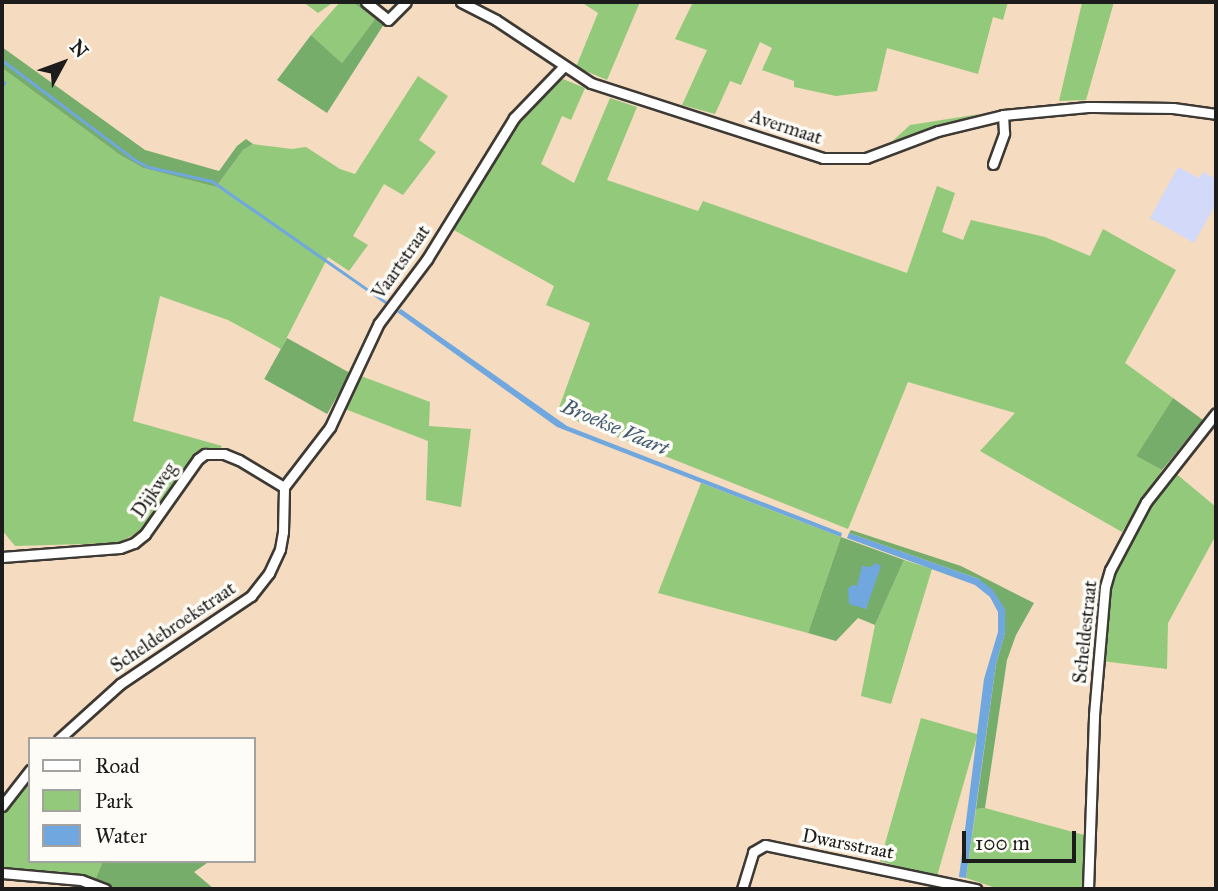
<!DOCTYPE html>
<html>
<head>
<meta charset="utf-8">
<style>
	body { margin:0 }
	#map { position:relative; width:1218px; height:891px; overflow:hidden; background:#f5dbbf; font-family:"IM FELL Great Primer",serif }
	div>[style] { position:absolute }
	.built>* { inset:0; background:#d2d9f9 }
	.green>* { inset:0; background:#93c97b; transform-origin:0 0 }
	.forest>* { inset:0; background:#76ad6b; transform-origin:0 0 }
	.water>* { inset:0; background:#70a7de }
	.stream>* { height:2.5px; margin:-1.25px; padding:0 1.25px; transform-origin:1.25px; border-radius:1.25px; background:#70a7de }
	.roads { filter:drop-shadow(2px 0 #3d3934) drop-shadow(-2px 0 #3d3934) drop-shadow(0 2px #3d3934) drop-shadow(0 -2px #3d3934) }
	.minor>* { height:9px; margin:-4.5px; padding:0 4.5px; transform-origin:4.5px; border-radius:4.5px; background:#fff }
	span { translate:-50% -50%; white-space:nowrap; text-align:center; line-height:1.15; -webkit-text-stroke:7px #fdfcf7; paint-order:stroke }
	.street-label { font-size:19px; color:#1c1c1c }
	.water-label { font-size:21px; color:#425b73; font-style:italic }
	.frame { position:absolute; inset:0; border:4px solid #1c1c1c; pointer-events:none }
	.legend { position:absolute; left:28px; top:737px; width:228px; height:126px; box-sizing:border-box; background:#fdfcf7; border:2px solid #a3a29f; margin:0; padding:9px 12px; list-style:none; font-size:21px; color:#1c1c1c }
	.legend li { display:flex; align-items:center; gap:14px; height:35px }
	.legend b { width:35px; border:2px solid #a3a29f }
	.north { position:absolute; left:28px; top:28px; width:70px; height:70px; -webkit-text-stroke:5px #fdfcf7; paint-order:stroke; rotate:49deg; font-size:19px; font-weight:700; line-height:28px; text-align:center; color:#1c1c1c }
	.north::after { content:''; display:block; margin:auto; width:24px; height:32px; background:#1c1c1c; clip-path:polygon(50% 0,100% 100%,50% 72%,0 100%) }
	.scale { position:absolute; left:962px; top:831px; width:114px; height:32px; box-sizing:border-box; border:4px solid #1c1c1c; border-top:0; padding-left:9px; font-size:21px; line-height:24px; white-space:nowrap; color:#1c1c1c; -webkit-text-stroke:5px #fdfcf7; paint-order:stroke }
</style>
</head>
<body>
<div id="map">
	<div class="built">
		<div style="clip-path:polygon(1178px 167px,1199px 178px,1203px 172px,1216px 179px,1216px 204px,1194px 243px,1150px 218px)"></div>
	</div>
	<div class="green">
		<div style="clip-path:polygon(303px 2px,334px 2px,318px 13px)"></div>
		<div style="clip-path:polygon(340px 2px,352px 2px,375px 19px,342px 63px,311px 35px)"></div>
		<div style="clip-path:polygon(581px 2px,640px 2px,607px 80px,576px 67px,598px 13px)"></div>
		<div style="clip-path:polygon(693px 2px,1008px 2px,1003px 20px,993px 17px,978px 74px,887px 48px,877px 91px,836px 96px,794px 87px,794px 81px,762px 70px,772px 48px,760px 42px,741px 85px,730px 81px,715px 114px,682px 105px,707px 50px,675px 39px)"></div>
		<div style="clip-path:polygon(1080px 2px,1114px 2px,1086px 100px,1059px 101px,1082px 3px)"></div>
		<div style="clip-path:polygon(2px 68px,120px 155px,143px 168px,216px 187px,243px 150px,253px 144px,292px 149px,306px 147px,340px 169px,355px 174px,418px 76px,448px 96px,419px 140px,436px 152px,403px 195px,384px 184px,353px 236px,368px 245px,349px 271px,328px 257px,281px 349px,228px 320px,160px 296px,133px 421px,222px 446px,220px 449px,198px 453px,140px 531px,119px 543px,15px 546px,2px 530px)"></div>
		<div style="clip-path:polygon(563px 79px,585px 88px,571px 120px,562px 116px,541px 164px,574px 183px,610px 98px,637px 107px,607px 180px,698px 211px,703px 201px,907px 273px,937px 186px,955px 193px,942px 232px,963px 240px,971px 220px,1045px 237px,1090px 256px,1103px 229px,1176px 270px,1125px 363px,1173px 398px,1136px 456px,1162px 470px,1122px 532px,980px 451px,1015px 413px,908px 382px,848px 529px,557px 413px,590px 323px,546px 305px,554px 286px,452px 229px,533px 103px)"></div>
		<div style="clip-path:polygon(980px 114px,940px 125px,886px 147px,910px 125px)"></div>
		<div style="clip-path:polygon(361px 376px,430px 402px,429px 426px,471px 429px,461px 507px,426px 500px,428px 441px,345px 409px)"></div>
		<div style="clip-path:polygon(1173px 471px,1216px 507px,1216px 535px,1168px 623px,1167px 669px,1101px 661px,1107px 601px,1117px 564px,1138px 521px)"></div>
		<div style="clip-path:polygon(701px 483px,841px 537px,808px 633px,658px 593px)"></div>
		<div style="clip-path:polygon(904px 560px,932px 569px,891px 704px,861px 696px,875px 625px)"></div>
		<div style="left:921px;top:718px;width:59px;height:149px;rotate:16deg"></div>
		<div style="clip-path:polygon(30px 773px,30px 861px,103px 861px,95px 880px,65px 872px,2px 868px,2px 811px)"></div>
		<div style="clip-path:polygon(985px 808px,1084px 835px,1083px 889px,999px 889px,966px 878px,976px 809px)"></div>
	</div>
	<div class="forest">
		<div style="clip-path:polygon(352px 2px,367px 2px,388px 18px,327px 113px,277px 80px,311px 35px,342px 63px,375px 19px)"></div>
		<div style="clip-path:polygon(2px 47px,145px 150px,219px 171px,237px 146px,246px 139px,253px 144px,243px 150px,216px 187px,143px 168px,120px 155px,2px 68px)"></div>
		<div style="left:287px;top:338px;width:72px;height:47px;rotate:29deg"></div>
		<div style="clip-path:polygon(1173px 398px,1203px 420px,1162px 470px,1136px 456px)"></div>
		<div style="clip-path:polygon(851px 530px,961px 566px,1034px 603px,1016px 635px,1007px 660px,985px 808px,976px 809px,996px 664px,1005px 633px,1005px 609px,979px 579px,849px 533px)"></div>
		<div style="clip-path:polygon(evenodd,841px 537px,904px 560px,875px 625px,858px 618px,836px 641px,808px 633px,841px 537px,876px 574px,866px 609px,857px 586px,876px 574px)"></div>
		<div style="clip-path:polygon(103px 861px,210px 861px,194px 872px,214px 889px,177px 887px,173px 889px,113px 889px,95px 880px)"></div>
	</div>
	<div class="water">
		<div style="clip-path:polygon(401px 309px,567px 426px,842px 533px,841px 537px,557px 427px,397px 312px)"></div>
		<div style="clip-path:polygon(849px 533px,979px 579px,993px 590px,1005px 609px,1005px 633px,996px 664px,966px 878px,959px 877px,984px 679px,998px 632px,998px 612px,990px 597px,975px 585px,847px 538px)"></div>
		<div style="clip-path:polygon(875px 563px,881px 566px,866px 609px,849px 604px,848px 589px,852px 585px,857px 586px,862px 566px,871px 567px)"></div>
	</div>
	<div class="stream">
		<div style="left:2px;top:60px;width:166px;rotate:36.9deg"></div>
		<div style="left:135px;top:160px;width:16px;rotate:27deg"></div>
		<div style="left:149px;top:167px;width:65px;rotate:12.5deg"></div>
		<div style="left:212px;top:181px;width:213px;rotate:34.9deg"></div>
		<div style="left:2px;top:86px;width:4px;rotate:-56deg"></div>
	</div>
	<div class="roads">
		<div class="minor">
			<div style="left:366px;top:2px;width:28px;rotate:39deg"></div>
			<div style="left:388px;top:20px;width:25px;rotate:-45deg"></div>
			<div style="left:461px;top:2px;width:39px;rotate:27deg"></div>
			<div style="left:496px;top:20px;width:114px;rotate:33.6deg"></div>
			<div style="left:591px;top:83px;width:244px;rotate:17.9deg"></div>
			<div style="left:823px;top:158px;width:43px"></div>
			<div style="left:866px;top:158px;width:77px;rotate:-20.6deg"></div>
			<div style="left:938px;top:131px;width:67px;rotate:-13.8deg"></div>
			<div style="left:1003px;top:115px;width:85px;rotate:-5.4deg"></div>
			<div style="left:1088px;top:107px;width:85px;rotate:0.7deg"></div>
			<div style="left:1173px;top:108px;width:43px;rotate:7.9deg"></div>
			<div style="left:993px;top:164px;width:33px;rotate:-70deg"></div>
			<div style="left:1004px;top:133px;width:18px;rotate:-93deg"></div>
			<div style="left:284px;top:487px;width:76px;rotate:-52.5deg"></div>
			<div style="left:330px;top:427px;width:115px;rotate:-64.8deg"></div>
			<div style="left:379px;top:323px;width:80px;rotate:-53.1deg"></div>
			<div style="left:427px;top:259px;width:166px;rotate:-58.3deg"></div>
			<div style="left:514px;top:118px;width:71px;rotate:-46.1deg"></div>
			<div style="left:2px;top:557px;width:118px;rotate:-4.4deg"></div>
			<div style="left:120px;top:548px;width:15px;rotate:-20deg"></div>
			<div style="left:134px;top:543px;width:14px;rotate:-39deg"></div>
			<div style="left:145px;top:534px;width:92px;rotate:-54.8deg"></div>
			<div style="left:198px;top:459px;width:9px;rotate:-36deg"></div>
			<div style="left:205px;top:454px;width:19px"></div>
			<div style="left:224px;top:454px;width:16px;rotate:22deg"></div>
			<div style="left:239px;top:460px;width:52px;rotate:31deg"></div>
			<div style="left:59px;top:739px;width:82px;rotate:-42deg"></div>
			<div style="left:120px;top:684px;width:158px;rotate:-33.9deg"></div>
			<div style="left:251px;top:596px;width:29px;rotate:-52deg"></div>
			<div style="left:269px;top:573px;width:26px;rotate:-65deg"></div>
			<div style="left:280px;top:549px;width:17px;rotate:-80deg"></div>
			<div style="left:283px;top:532px;width:45px;rotate:-88.7deg"></div>
			<div style="left:2px;top:806px;width:46px;rotate:-52.1deg"></div>
			<div style="left:2px;top:873px;width:79px;rotate:5.1deg"></div>
			<div style="left:81px;top:880px;width:26px;rotate:21deg"></div>
			<div style="left:742px;top:889px;width:39px;rotate:-73deg"></div>
			<div style="left:753px;top:852px;width:14px;rotate:-30deg"></div>
			<div style="left:765px;top:845px;width:216px;rotate:11.8deg"></div>
			<div style="left:1088px;top:889px;width:174px;rotate:-88deg"></div>
			<div style="left:1094px;top:715px;width:128px;rotate:-85.1deg"></div>
			<div style="left:1105px;top:587px;width:18px;rotate:-74deg"></div>
			<div style="left:1110px;top:570px;width:77px;rotate:-62.1deg"></div>
			<div style="left:1146px;top:502px;width:113px;rotate:-51.8deg"></div>
		</div>
	</div>
	<div class="street-label">
		<span style="left:786px;top:127px;rotate:18deg">Avermaat</span>
		<span style="left:401px;top:262px;rotate:-55deg">Vaartstraat</span>
		<span style="left:154px;top:490px;rotate:-55deg">Dijkweg</span>
		<span style="left:173px;top:627px;rotate:-34deg">Scheldebroekstraat</span>
		<span style="left:1085px;top:632px;rotate:-84deg">Scheldestraat</span>
		<span style="left:848px;top:844px;rotate:11deg">Dwarsstraat</span>
	</div>
	<div class="water-label">
		<span style="left:615px;top:427px;rotate:23deg">Broekse Vaart</span>
	</div>
	<div class="frame"></div>
	<ul class="legend">
	<li><b style="height:9px;background:#fff"></b>Road</li>
	<li><b style="height:19px;background:#93c97b"></b>Park</li>
	<li><b style="height:19px;background:#70a7de"></b>Water</li>
	</ul>
	<div class="north">N</div>
	<div class="scale">100 m</div>
</div>
</body>
</html>
